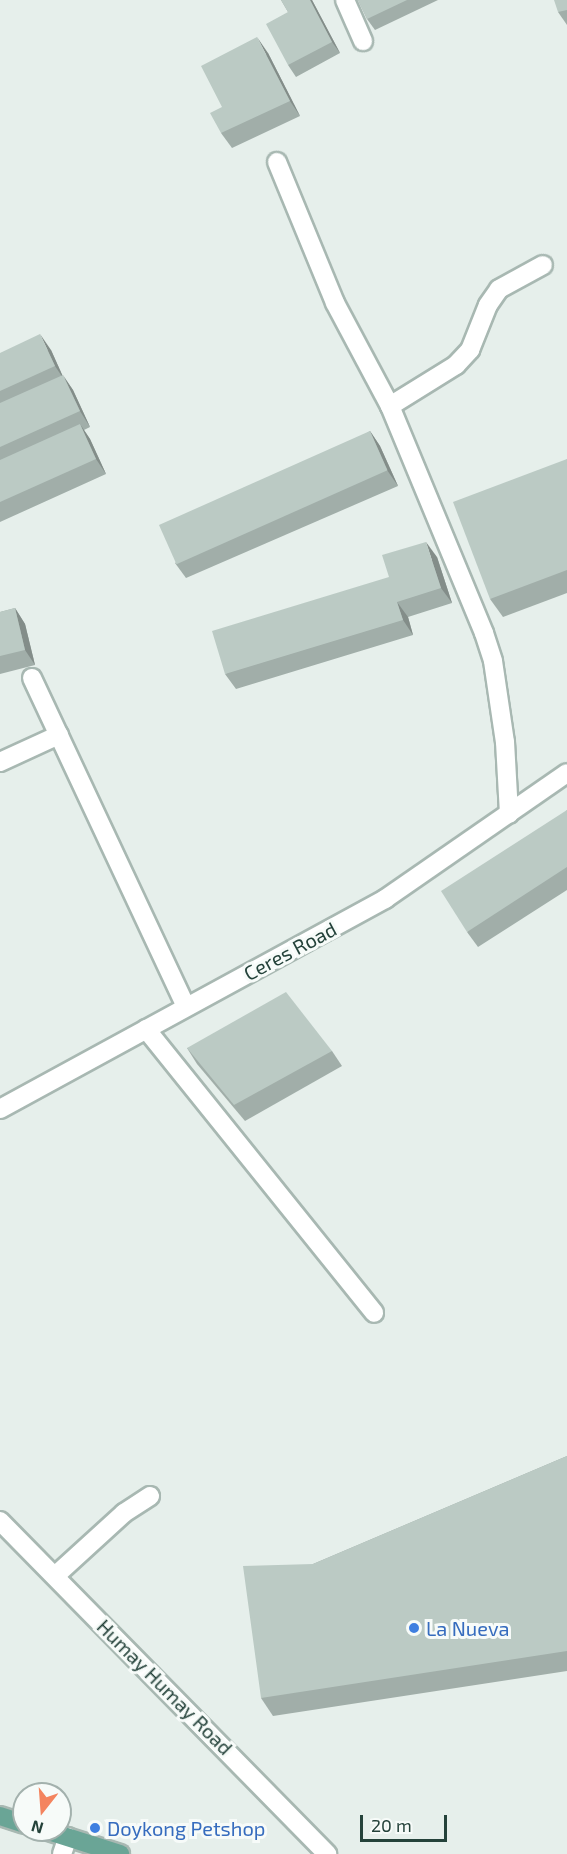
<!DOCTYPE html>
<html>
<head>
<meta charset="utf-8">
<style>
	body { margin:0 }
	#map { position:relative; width:567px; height:1854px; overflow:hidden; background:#e6efeb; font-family:"Exo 2",sans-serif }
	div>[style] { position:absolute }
	.roads { filter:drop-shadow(2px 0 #a8b8b2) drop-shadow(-2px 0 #a8b8b2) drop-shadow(0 2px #a8b8b2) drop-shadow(0 -2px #a8b8b2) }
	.street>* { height:18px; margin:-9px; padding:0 9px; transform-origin:9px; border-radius:9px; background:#fff }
	.secondary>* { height:18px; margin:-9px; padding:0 9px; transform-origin:9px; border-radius:9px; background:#fff }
	.primary>* { height:18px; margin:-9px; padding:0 9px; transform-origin:9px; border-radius:9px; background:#6aa596 }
	.wall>* { inset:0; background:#a1aea9 }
	.shaded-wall>* { inset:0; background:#838d89 }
	.building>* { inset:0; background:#bbcac4; transform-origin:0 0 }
	.dots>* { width:16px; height:16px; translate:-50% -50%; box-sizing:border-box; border:3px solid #f7fbf9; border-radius:50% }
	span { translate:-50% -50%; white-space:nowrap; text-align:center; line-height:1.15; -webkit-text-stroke:6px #f7fbf9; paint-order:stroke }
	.street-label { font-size:20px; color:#24423a }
	.shop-label { font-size:20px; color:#366cbe }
	.left { translate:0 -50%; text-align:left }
	.north { position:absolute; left:12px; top:1782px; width:60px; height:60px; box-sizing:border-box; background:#f7fbf9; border:2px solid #a3b1ad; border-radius:50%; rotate:197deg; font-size:16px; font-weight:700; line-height:24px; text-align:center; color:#24423a }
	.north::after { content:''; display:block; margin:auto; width:21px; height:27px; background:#f4845f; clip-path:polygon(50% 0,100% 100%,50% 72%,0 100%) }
	.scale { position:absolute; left:360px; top:1815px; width:87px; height:27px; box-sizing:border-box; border:3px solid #24423a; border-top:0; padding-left:8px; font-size:18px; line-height:21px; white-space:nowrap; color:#24423a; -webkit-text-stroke:4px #f7fbf9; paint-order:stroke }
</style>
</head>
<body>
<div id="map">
	<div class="roads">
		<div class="street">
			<div style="left:345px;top:0;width:45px;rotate:66.3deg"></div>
			<div style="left:277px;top:162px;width:152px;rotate:67.6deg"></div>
			<div style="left:335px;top:303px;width:117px;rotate:61.9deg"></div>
			<div style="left:390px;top:406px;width:246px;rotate:67.5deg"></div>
			<div style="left:484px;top:633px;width:29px;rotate:72deg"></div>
			<div style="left:493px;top:661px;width:82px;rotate:81.6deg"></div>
			<div style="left:505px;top:742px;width:72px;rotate:86.8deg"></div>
			<div style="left:390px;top:406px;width:78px;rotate:-31.8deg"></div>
			<div style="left:456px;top:365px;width:21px;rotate:-47deg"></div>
			<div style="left:470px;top:350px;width:48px;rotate:-68.2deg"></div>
			<div style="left:488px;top:305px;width:19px;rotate:-55deg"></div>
			<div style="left:499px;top:289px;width:50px;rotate:-28.6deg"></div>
			<div style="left:32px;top:678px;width:363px;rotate:64.9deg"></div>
			<div style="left:0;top:762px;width:65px;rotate:-24.6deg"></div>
			<div style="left:146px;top:1029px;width:364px;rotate:51.2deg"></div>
			<div style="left:55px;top:1576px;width:93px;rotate:-42.4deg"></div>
			<div style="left:124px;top:1513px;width:31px;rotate:-33deg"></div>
			<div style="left:62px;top:1854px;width:18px;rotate:-71deg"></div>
		</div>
		<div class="secondary">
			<div style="left:0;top:1109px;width:439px;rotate:-28.6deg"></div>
			<div style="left:385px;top:899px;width:221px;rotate:-34.7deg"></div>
			<div style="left:0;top:1521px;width:467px;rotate:45.5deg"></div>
		</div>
		<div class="primary">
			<div style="left:0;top:1816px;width:25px;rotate:18deg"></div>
			<div style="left:45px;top:1830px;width:79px;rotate:17.7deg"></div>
		</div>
	</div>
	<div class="wall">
		<div style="clip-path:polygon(281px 0,312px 0,340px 53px,296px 77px,288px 65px,288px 12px)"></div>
		<div style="clip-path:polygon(358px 0,438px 0,375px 30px,367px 19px)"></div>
		<div style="clip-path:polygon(567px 0,567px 25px,558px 12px)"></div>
		<div style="clip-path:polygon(268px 53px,300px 116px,232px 148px,221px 133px,222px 107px)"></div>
		<div style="clip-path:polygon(51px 350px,62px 375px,73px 390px,90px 427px,84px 430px,90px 439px,106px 474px,0 522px,0 353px)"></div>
		<div style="clip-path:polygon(370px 431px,380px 446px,398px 486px,186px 578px,175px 563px)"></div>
		<div style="clip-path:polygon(567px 459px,567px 593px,503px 617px,490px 599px)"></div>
		<div style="clip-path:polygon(437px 557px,452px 603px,408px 617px,413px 635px,236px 689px,225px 674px)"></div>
		<div style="clip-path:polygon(15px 608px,25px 624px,35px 665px,0 674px,0 612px)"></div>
		<div style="clip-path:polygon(567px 810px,567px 890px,478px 947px,467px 932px)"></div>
		<div style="clip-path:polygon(187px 1048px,332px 1051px,342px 1066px,245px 1121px,197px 1064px)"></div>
		<div style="clip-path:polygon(567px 1456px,567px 1671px,273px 1716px,261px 1698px,313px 1564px)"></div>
	</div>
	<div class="shaded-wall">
		<div style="clip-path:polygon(310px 0,312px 0,340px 53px,332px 42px)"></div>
		<div style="clip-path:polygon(257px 37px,268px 53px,300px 116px,290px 101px)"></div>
		<div style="clip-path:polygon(40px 334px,51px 350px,65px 381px,55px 366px)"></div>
		<div style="clip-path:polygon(63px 375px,73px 390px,90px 427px,80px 411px)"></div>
		<div style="clip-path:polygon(80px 424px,90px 439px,106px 474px,96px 459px)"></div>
		<div style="clip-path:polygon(370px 431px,380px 446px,398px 486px,387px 470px)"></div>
		<div style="clip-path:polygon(426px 542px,437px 557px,452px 603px,441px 588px)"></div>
		<div style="clip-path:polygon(397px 602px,408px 617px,413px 635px,403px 620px)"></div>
		<div style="clip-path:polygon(15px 608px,25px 624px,35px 665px,25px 650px)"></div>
	</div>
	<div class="building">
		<div style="clip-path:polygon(281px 0,310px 0,332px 42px,288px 65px,266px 24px,288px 12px)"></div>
		<div style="clip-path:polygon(358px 0,407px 0,367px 19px)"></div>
		<div style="clip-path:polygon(554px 0,567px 0,567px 10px,558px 12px)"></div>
		<div style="clip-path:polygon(257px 37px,290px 101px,221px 133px,210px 113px,222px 107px,201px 66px)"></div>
		<div style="clip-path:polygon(40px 334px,55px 366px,0 391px,0 353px)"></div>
		<div style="clip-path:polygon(63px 375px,80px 411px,0 447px,0 403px)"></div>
		<div style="clip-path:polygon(80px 424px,96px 459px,0 502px,0 460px)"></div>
		<div style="left:370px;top:431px;width:43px;height:231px;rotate:66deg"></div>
		<div style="clip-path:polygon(567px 459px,567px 570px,490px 599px,453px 502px)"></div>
		<div style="clip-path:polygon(426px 542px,441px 588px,397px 602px,403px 620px,225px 674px,212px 631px,389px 577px,382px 555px)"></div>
		<div style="clip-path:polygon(15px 608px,25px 650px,0 656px,0 612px)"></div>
		<div style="clip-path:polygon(567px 810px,567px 867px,467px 932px,441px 891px)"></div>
		<div style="clip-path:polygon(286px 992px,332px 1051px,234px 1105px,187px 1048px)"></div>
		<div style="clip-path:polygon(567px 1456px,567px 1651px,261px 1698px,243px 1566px,313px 1564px)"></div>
	</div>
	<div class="dots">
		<div style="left:414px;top:1628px;background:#3f7fe0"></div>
		<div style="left:95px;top:1828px;background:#3f7fe0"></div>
	</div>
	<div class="street-label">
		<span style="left:290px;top:951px;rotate:-28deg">Ceres Road</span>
		<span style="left:165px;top:1687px;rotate:45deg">Humay Humay Road</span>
	</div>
	<div class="shop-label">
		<span class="left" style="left:426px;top:1628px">La Nueva</span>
		<span class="left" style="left:107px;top:1828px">Doykong Petshop</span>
	</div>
	<div class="north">N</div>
	<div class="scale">20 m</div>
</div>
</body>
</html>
